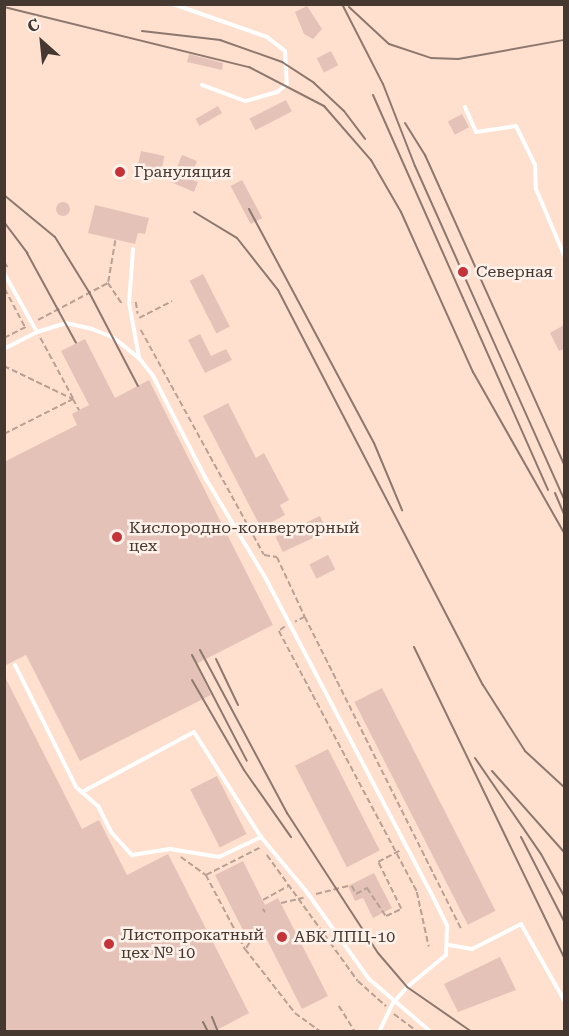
<!DOCTYPE html>
<html>
<head>
<meta charset="utf-8">
<style>
	body { margin:0 }
	#map { position:relative; width:569px; height:1036px; overflow:hidden; background:#ffdfce; font-family:"Roboto Serif",serif }
	div>[style] { position:absolute }
	.building>* { inset:0; background:#e5c2b7; transform-origin:0 0 }
	.round { border-radius:50% }
	.path>* { height:1.5px; margin-top:-0.75px; transform-origin:0; background:repeating-linear-gradient(90deg,#b8a093 0 6px,transparent 0 9px) }
	.service>* { height:4px; margin:-2px; padding:0 2px; transform-origin:2px; border-radius:2px; background:#fff }
	.rail>* { height:2px; margin:-1px; padding:0 1px; transform-origin:1px; border-radius:1px; background:#8c786d }
	.dots>* { width:16px; height:16px; translate:-50% -50%; box-sizing:border-box; border:3px solid #fef1ea; border-radius:50% }
	span { translate:-50% -50%; white-space:nowrap; text-align:center; line-height:1.15; -webkit-text-stroke:5px #fef1ea; paint-order:stroke }
	.poi-label { font-size:16px; color:#443831 }
	.left { translate:0 -50%; text-align:left }
	.frame { position:absolute; inset:0; border:6px solid #443831; pointer-events:none }
	.north { position:absolute; left:12px; top:12px; width:60px; height:60px; -webkit-text-stroke:4px #fef1ea; paint-order:stroke; rotate:333deg; font-size:16px; font-weight:700; line-height:24px; text-align:center; color:#443831 }
	.north::after { content:''; display:block; margin:auto; width:21px; height:27px; background:#443831; clip-path:polygon(50% 0,100% 100%,50% 72%,0 100%) }
</style>
</head>
<body>
<div id="map">
	<div class="building">
		<div style="clip-path:polygon(307px 6px,322px 29px,313px 39px,304px 34px,295px 12px)"></div>
		<div style="left:331px;top:51px;width:16px;height:16px;rotate:63deg"></div>
		<div style="clip-path:polygon(189px 54px,223px 63px,222px 70px,187px 62px)"></div>
		<div style="left:286px;top:100px;width:13px;height:41px;rotate:63deg"></div>
		<div style="left:218px;top:106px;width:8px;height:26px;rotate:60deg"></div>
		<div style="left:462px;top:114px;width:15px;height:16px;rotate:62deg"></div>
		<div style="left:141px;top:151px;width:24px;height:15px;rotate:12deg"></div>
		<div style="clip-path:polygon(182px 155px,197px 161px,190px 179px,198px 182px,194px 192px,171px 182px)"></div>
		<div style="left:242px;top:180px;width:43px;height:13px;rotate:62deg"></div>
		<div class="round" style="left:56px;top:202px;width:14px;height:14px"></div>
		<div style="clip-path:polygon(95px 205px,149px 218px,145px 234px,138px 233px,135px 244px,88px 233px)"></div>
		<div style="left:203px;top:274px;width:59px;height:15px;rotate:63deg"></div>
		<div style="clip-path:polygon(564px 325px,564px 349px,559px 351px,550px 333px)"></div>
		<div style="clip-path:polygon(200px 334px,211px 356px,226px 349px,232px 360px,205px 373px,188px 340px)"></div>
		<div style="clip-path:polygon(85px 339px,115px 398px,149px 380px,273px 625px,196px 664px,211px 695px,80px 761px,26px 655px,4px 666px,4px 462px,77px 425px,72px 414px,89px 405px,61px 351px)"></div>
		<div style="clip-path:polygon(228px 403px,256px 458px,264px 453px,289px 500px,280px 505px,285px 515px,261px 528px,203px 416px)"></div>
		<div style="left:320px;top:516px;width:17px;height:49px;rotate:65deg"></div>
		<div style="left:328px;top:555px;width:16px;height:21px;rotate:63deg"></div>
		<div style="clip-path:polygon(4px 675px,82px 829px,99px 820px,127px 875px,168px 854px,249px 1013px,213px 1032px,4px 1032px)"></div>
		<div style="left:382px;top:688px;width:250px;height:31px;rotate:63deg"></div>
		<div style="left:328px;top:749px;width:114px;height:37px;rotate:63deg"></div>
		<div style="left:217px;top:776px;width:65px;height:30px;rotate:63deg"></div>
		<div style="clip-path:polygon(243px 861px,265px 905px,278px 898px,328px 996px,302px 1009px,264px 934px,249px 942px,215px 875px)"></div>
		<div style="clip-path:polygon(374px 873px,392px 908px,373px 918px,363px 898px,355px 901px,348px 886px)"></div>
		<div style="clip-path:polygon(500px 957px,516px 990px,458px 1012px,444px 984px)"></div>
	</div>
	<div class="path">
		<div style="left:4px;top:262px;width:9px;rotate:54deg"></div>
		<div style="left:108px;top:282px;width:42px;rotate:-80.3deg"></div>
		<div style="left:5px;top:289px;width:43px;rotate:62.2deg"></div>
		<div style="left:136px;top:302px;width:12px;rotate:81deg"></div>
		<div style="left:139px;top:318px;width:37px;rotate:-27deg"></div>
		<div style="left:38px;top:320px;width:79px;rotate:-27.9deg"></div>
		<div style="left:108px;top:283px;width:25px;rotate:56deg"></div>
		<div style="left:141px;top:330px;width:256px;rotate:61.3deg"></div>
		<div style="left:264px;top:555px;width:13px;rotate:9deg"></div>
		<div style="left:277px;top:557px;width:66px;rotate:65deg"></div>
		<div style="left:305px;top:617px;width:11px;rotate:153deg"></div>
		<div style="left:4px;top:338px;width:25px;rotate:-27deg"></div>
		<div style="left:4px;top:366px;width:76px;rotate:25.6deg"></div>
		<div style="left:73px;top:399px;width:13px;rotate:61deg"></div>
		<div style="left:4px;top:434px;width:77px;rotate:-26.9deg"></div>
		<div style="left:73px;top:399px;width:72px;rotate:-118.4deg"></div>
		<div style="left:305px;top:617px;width:349px;rotate:63.4deg"></div>
		<div style="left:285px;top:627px;width:7px;rotate:146deg"></div>
		<div style="left:279px;top:631px;width:295px;rotate:62.1deg"></div>
		<div style="left:417px;top:892px;width:56px;rotate:77.7deg"></div>
		<div style="left:267px;top:855px;width:155px;rotate:54.2deg"></div>
		<div style="left:358px;top:981px;width:38px;rotate:42deg"></div>
		<div style="left:181px;top:857px;width:31px;rotate:36deg"></div>
		<div style="left:206px;top:875px;width:84px;rotate:62.2deg"></div>
		<div style="left:245px;top:949px;width:81px;rotate:52deg"></div>
		<div style="left:295px;top:1013px;width:32px;rotate:36deg"></div>
		<div style="left:206px;top:875px;width:62px;rotate:-27deg"></div>
		<div style="left:352px;top:886px;width:9px;rotate:63deg"></div>
		<div style="left:356px;top:894px;width:13px;rotate:-29deg"></div>
		<div style="left:367px;top:888px;width:34px;rotate:56deg"></div>
		<div style="left:386px;top:916px;width:17px;rotate:-25deg"></div>
		<div style="left:401px;top:909px;width:52px;rotate:-116.1deg"></div>
		<div style="left:378px;top:862px;width:26px;rotate:-28deg"></div>
		<div style="left:316px;top:894px;width:33px;rotate:-14deg"></div>
		<div style="left:263px;top:900px;width:29px;rotate:-29deg"></div>
		<div style="left:281px;top:903px;width:23px;rotate:-13deg"></div>
		<div style="left:263px;top:909px;width:4px;rotate:56deg"></div>
		<div style="left:246px;top:948px;width:9px;rotate:-58deg"></div>
		<div style="left:339px;top:1006px;width:31px;rotate:58deg"></div>
		<div style="left:394px;top:1014px;width:30px;rotate:37deg"></div>
	</div>
	<div class="service">
		<div style="left:173px;top:4px;width:100px;rotate:19.3deg"></div>
		<div style="left:267px;top:37px;width:23px;rotate:38deg"></div>
		<div style="left:285px;top:51px;width:33px;rotate:87deg"></div>
		<div style="left:287px;top:84px;width:13px;rotate:141deg"></div>
		<div style="left:277px;top:92px;width:33px;rotate:164deg"></div>
		<div style="left:245px;top:101px;width:46px;rotate:-159.6deg"></div>
		<div style="left:465px;top:107px;width:27px;rotate:66deg"></div>
		<div style="left:476px;top:132px;width:40px;rotate:-8.5deg"></div>
		<div style="left:516px;top:126px;width:43px;rotate:64deg"></div>
		<div style="left:535px;top:165px;width:24px;rotate:88deg"></div>
		<div style="left:536px;top:189px;width:72px;rotate:67deg"></div>
		<div style="left:133px;top:249px;width:54px;rotate:94.2deg"></div>
		<div style="left:129px;top:303px;width:55px;rotate:79.5deg"></div>
		<div style="left:4px;top:273px;width:68px;rotate:60.8deg"></div>
		<div style="left:37px;top:332px;width:37px;rotate:153deg"></div>
		<div style="left:37px;top:332px;width:30px;rotate:-17deg"></div>
		<div style="left:66px;top:323px;width:27px;rotate:13deg"></div>
		<div style="left:92px;top:329px;width:24px;rotate:22deg"></div>
		<div style="left:114px;top:338px;width:32px;rotate:39deg"></div>
		<div style="left:139px;top:358px;width:23px;rotate:52deg"></div>
		<div style="left:153px;top:376px;width:116px;rotate:62.8deg"></div>
		<div style="left:206px;top:479px;width:117px;rotate:59deg"></div>
		<div style="left:266px;top:579px;width:364px;rotate:62.3deg"></div>
		<div style="left:435px;top:901px;width:28px;rotate:64deg"></div>
		<div style="left:447px;top:926px;width:29px;rotate:92deg"></div>
		<div style="left:446px;top:955px;width:50px;rotate:140.6deg"></div>
		<div style="left:407px;top:987px;width:21px;rotate:131deg"></div>
		<div style="left:393px;top:1003px;width:32px;rotate:116deg"></div>
		<div style="left:15px;top:665px;width:136px;rotate:63.4deg"></div>
		<div style="left:76px;top:787px;width:29px;rotate:41deg"></div>
		<div style="left:98px;top:806px;width:30px;rotate:63deg"></div>
		<div style="left:112px;top:833px;width:30px;rotate:48deg"></div>
		<div style="left:132px;top:855px;width:38px;rotate:-9deg"></div>
		<div style="left:170px;top:849px;width:50px;rotate:9.3deg"></div>
		<div style="left:219px;top:857px;width:47px;rotate:-25.5deg"></div>
		<div style="left:261px;top:837px;width:70px;rotate:50.2deg"></div>
		<div style="left:306px;top:891px;width:108px;rotate:54.4deg"></div>
		<div style="left:369px;top:979px;width:82px;rotate:40.5deg"></div>
		<div style="left:82px;top:792px;width:127px;rotate:-28.2deg"></div>
		<div style="left:194px;top:732px;width:125px;rotate:57.5deg"></div>
		<div style="left:449px;top:945px;width:23px;rotate:10deg"></div>
		<div style="left:472px;top:949px;width:55px;rotate:-27deg"></div>
		<div style="left:521px;top:924px;width:87px;rotate:60.5deg"></div>
	</div>
	<div class="rail">
		<div style="left:342px;top:4px;width:90px;rotate:62.9deg"></div>
		<div style="left:383px;top:84px;width:88px;rotate:68.7deg"></div>
		<div style="left:415px;top:166px;width:365px;rotate:65.9deg"></div>
		<div style="left:4px;top:7px;width:252px;rotate:13.8deg"></div>
		<div style="left:249px;top:67px;width:85px;rotate:27.5deg"></div>
		<div style="left:324px;top:106px;width:72px;rotate:49deg"></div>
		<div style="left:371px;top:160px;width:60px;rotate:60deg"></div>
		<div style="left:401px;top:212px;width:175px;rotate:65.8deg"></div>
		<div style="left:473px;top:372px;width:185px;rotate:60.5deg"></div>
		<div style="left:349px;top:7px;width:54px;rotate:42.8deg"></div>
		<div style="left:389px;top:44px;width:44px;rotate:18.4deg"></div>
		<div style="left:431px;top:58px;width:27px;rotate:2deg"></div>
		<div style="left:458px;top:59px;width:108px;rotate:-10.2deg"></div>
		<div style="left:142px;top:31px;width:79px;rotate:6.6deg"></div>
		<div style="left:220px;top:40px;width:66px;rotate:19.5deg"></div>
		<div style="left:282px;top:62px;width:38px;rotate:33deg"></div>
		<div style="left:314px;top:83px;width:41px;rotate:43deg"></div>
		<div style="left:344px;top:111px;width:35px;rotate:53deg"></div>
		<div style="left:373px;top:95px;width:432px;rotate:66.1deg"></div>
		<div style="left:405px;top:123px;width:38px;rotate:58deg"></div>
		<div style="left:425px;top:155px;width:340px;rotate:65.8deg"></div>
		<div style="left:4px;top:195px;width:66px;rotate:39.5deg"></div>
		<div style="left:55px;top:237px;width:65px;rotate:58.3deg"></div>
		<div style="left:89px;top:292px;width:106px;rotate:62.5deg"></div>
		<div style="left:249px;top:209px;width:265px;rotate:61.9deg"></div>
		<div style="left:374px;top:443px;width:73px;rotate:67.3deg"></div>
		<div style="left:194px;top:212px;width:50px;rotate:31.2deg"></div>
		<div style="left:237px;top:238px;width:66px;rotate:51.7deg"></div>
		<div style="left:278px;top:290px;width:445px;rotate:62.6deg"></div>
		<div style="left:483px;top:685px;width:78px;rotate:57.5deg"></div>
		<div style="left:525px;top:751px;width:53px;rotate:42.7deg"></div>
		<div style="left:4px;top:222px;width:39px;rotate:53deg"></div>
		<div style="left:27px;top:253px;width:102px;rotate:61.4deg"></div>
		<div style="left:555px;top:493px;width:23px;rotate:67deg"></div>
		<div style="left:414px;top:647px;width:344px;rotate:64.2deg"></div>
		<div style="left:200px;top:650px;width:185px;rotate:61.9deg"></div>
		<div style="left:287px;top:813px;width:167px;rotate:57deg"></div>
		<div style="left:378px;top:953px;width:45px;rotate:49.5deg"></div>
		<div style="left:407px;top:987px;width:79px;rotate:34.7deg"></div>
		<div style="left:192px;top:655px;width:119px;rotate:62.6deg"></div>
		<div style="left:216px;top:659px;width:51px;rotate:64.4deg"></div>
		<div style="left:192px;top:680px;width:104px;rotate:60deg"></div>
		<div style="left:244px;top:770px;width:82px;rotate:55deg"></div>
		<div style="left:475px;top:758px;width:116px;rotate:55.5deg"></div>
		<div style="left:541px;top:854px;width:48px;rotate:61.3deg"></div>
		<div style="left:492px;top:771px;width:108px;rotate:48.4deg"></div>
		<div style="left:521px;top:837px;width:94px;rotate:62.9deg"></div>
		<div style="left:212px;top:1017px;width:16px;rotate:68deg"></div>
		<div style="left:203px;top:1022px;width:11px;rotate:63deg"></div>
	</div>
	<div class="dots">
		<div style="left:120px;top:172px;background:#c33338"></div>
		<div style="left:463px;top:272px;background:#c33338"></div>
		<div style="left:117px;top:537px;background:#c33338"></div>
		<div style="left:282px;top:937px;background:#c33338"></div>
		<div style="left:109px;top:944px;background:#c33338"></div>
	</div>
	<div class="poi-label">
		<span class="left" style="left:134px;top:172px">Грануляция</span>
		<span class="left" style="left:476px;top:272px">Северная</span>
		<span class="left" style="left:129px;top:537px">Кислородно-конверторный<br>цех</span>
		<span class="left" style="left:121px;top:944px">Листопрокатный<br>цех № 10</span>
		<span class="left" style="left:294px;top:937px">АБК ЛПЦ-10</span>
	</div>
	<div class="frame"></div>
	<div class="north">С</div>
</div>
</body>
</html>
